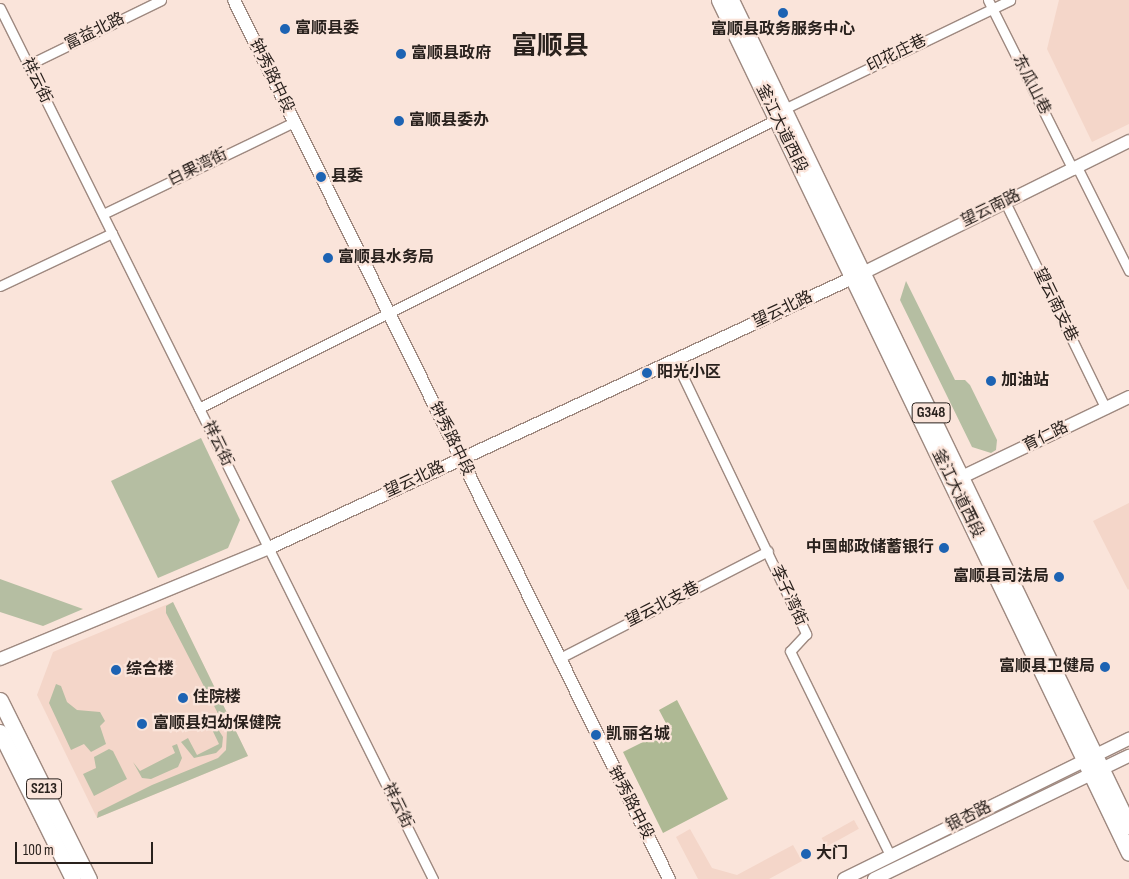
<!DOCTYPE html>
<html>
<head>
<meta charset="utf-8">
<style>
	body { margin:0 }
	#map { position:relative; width:1129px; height:879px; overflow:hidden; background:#fae4da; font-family:"Sofia Sans Condensed","Noto Sans SC",sans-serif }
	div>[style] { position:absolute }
	.built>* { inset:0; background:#f4d6c9; transform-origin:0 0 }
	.green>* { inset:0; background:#b5bea2 }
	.forest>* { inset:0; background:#aeb994 }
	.roads { filter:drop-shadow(1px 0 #9e8980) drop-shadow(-1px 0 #9e8980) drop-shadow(0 1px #9e8980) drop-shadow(0 -1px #9e8980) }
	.street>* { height:9px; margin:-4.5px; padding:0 4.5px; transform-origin:4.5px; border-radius:4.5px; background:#fff }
	.secondary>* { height:12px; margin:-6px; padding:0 6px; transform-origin:6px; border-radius:6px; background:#fff }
	.primary>* { height:15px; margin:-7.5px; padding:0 7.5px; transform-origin:7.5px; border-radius:7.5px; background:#fff }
	.dots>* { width:14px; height:14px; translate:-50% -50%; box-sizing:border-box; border:2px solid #fae4da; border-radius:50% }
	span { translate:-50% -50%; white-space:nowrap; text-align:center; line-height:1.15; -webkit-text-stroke:4.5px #fae4da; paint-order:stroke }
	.shield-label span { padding:1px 4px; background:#fae4da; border:1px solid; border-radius:4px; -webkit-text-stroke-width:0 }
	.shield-label { font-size:15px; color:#29211d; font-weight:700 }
	.poi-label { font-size:16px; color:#29211d; font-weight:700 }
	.left { translate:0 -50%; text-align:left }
	.right { translate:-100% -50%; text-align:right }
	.street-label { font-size:16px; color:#29211d }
	.town-label { font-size:26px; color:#29211d; font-weight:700 }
	.scale { position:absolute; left:15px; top:842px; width:138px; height:22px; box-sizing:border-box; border:2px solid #29211d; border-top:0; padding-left:6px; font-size:15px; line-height:18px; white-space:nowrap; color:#29211d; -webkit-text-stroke:4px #fae4da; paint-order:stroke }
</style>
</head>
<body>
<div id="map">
	<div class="built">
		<div style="clip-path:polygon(1059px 0,1129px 0,1129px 124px,1092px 142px,1047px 49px)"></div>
		<div style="clip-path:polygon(1129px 503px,1129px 589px,1128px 590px,1093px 521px)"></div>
		<div style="clip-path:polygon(173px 602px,248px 756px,97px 818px,37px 695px,53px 652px)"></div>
		<div style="left:854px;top:820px;width:10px;height:37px;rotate:61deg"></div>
		<div style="clip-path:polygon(690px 829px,712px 868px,737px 875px,793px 845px,802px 861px,769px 879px,698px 879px,676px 837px)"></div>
	</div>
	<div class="green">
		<div style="clip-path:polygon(906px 281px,955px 380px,965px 380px,970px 385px,997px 440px,996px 450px,991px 453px,972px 447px,900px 300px)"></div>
		<div style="clip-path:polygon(201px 438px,240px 520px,228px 548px,158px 578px,111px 481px)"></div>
		<div style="clip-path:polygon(0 579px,83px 609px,43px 626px,0 612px)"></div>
		<div style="clip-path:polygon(173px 602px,248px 756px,97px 818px,98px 812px,152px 785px,218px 758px,226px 750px,227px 731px,166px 613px,166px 606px)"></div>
		<div style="clip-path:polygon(56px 684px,61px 686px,67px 702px,77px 710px,100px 712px,105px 721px,100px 726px,106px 744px,91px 752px,84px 744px,71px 750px,49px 703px)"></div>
		<div style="clip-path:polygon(211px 718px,223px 737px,222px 747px,216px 753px,194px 758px,181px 742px,188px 738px,197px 755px,219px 744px,207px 719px)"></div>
		<div style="clip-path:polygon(177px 744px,182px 758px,178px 767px,151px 779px,142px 778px,133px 762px,140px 771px,175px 753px,172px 746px)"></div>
		<div style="clip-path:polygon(109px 749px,113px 751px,127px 779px,94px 796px,83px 774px,96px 768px,94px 757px)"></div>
	</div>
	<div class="forest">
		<div style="clip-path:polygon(677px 700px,728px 799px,663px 833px,623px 752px,669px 729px,659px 710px)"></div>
	</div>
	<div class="roads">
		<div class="street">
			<div style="left:988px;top:0;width:190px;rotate:63.4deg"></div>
			<div style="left:0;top:8px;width:973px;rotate:63.57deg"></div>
			<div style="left:28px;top:65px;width:148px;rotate:-26deg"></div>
			<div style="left:784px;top:109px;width:251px;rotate:-25.7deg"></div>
			<div style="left:1077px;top:167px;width:116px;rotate:63.4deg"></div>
			<div style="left:1005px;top:202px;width:230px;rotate:64deg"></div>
			<div style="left:103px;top:214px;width:212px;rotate:-25.7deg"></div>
			<div style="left:0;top:286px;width:124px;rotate:-25.3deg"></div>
			<div style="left:675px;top:360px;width:304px;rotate:64.4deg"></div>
			<div style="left:806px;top:634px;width:23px;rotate:133deg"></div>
			<div style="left:790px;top:651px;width:227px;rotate:63.9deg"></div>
			<div style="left:199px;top:408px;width:645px;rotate:-26.6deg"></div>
			<div style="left:558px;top:659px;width:236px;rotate:-27.2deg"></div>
		</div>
		<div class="secondary">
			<div style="left:234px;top:0;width:981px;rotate:63.67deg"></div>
			<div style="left:962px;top:477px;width:185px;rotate:-25.6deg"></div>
			<div style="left:0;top:659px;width:291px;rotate:-22.4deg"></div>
			<div style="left:269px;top:548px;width:655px;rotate:-24.84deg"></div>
			<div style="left:863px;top:273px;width:297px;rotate:-26.4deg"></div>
			<div style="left:844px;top:879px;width:318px;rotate:-26.2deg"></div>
			<div style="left:874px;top:879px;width:283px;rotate:-25.8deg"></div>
		</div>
		<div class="primary">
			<div style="left:719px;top:0;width:946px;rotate:64.33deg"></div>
			<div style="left:731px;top:0;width:917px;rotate:64.27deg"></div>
			<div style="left:0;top:700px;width:200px;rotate:63.6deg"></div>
			<div style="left:0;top:732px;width:164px;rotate:63.6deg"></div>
		</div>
	</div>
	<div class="dots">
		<div style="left:783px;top:13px;background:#1d63b3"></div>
		<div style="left:285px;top:29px;background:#1d63b3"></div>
		<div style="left:401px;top:54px;background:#1d63b3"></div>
		<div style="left:399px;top:121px;background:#1d63b3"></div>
		<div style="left:321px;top:177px;background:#1d63b3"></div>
		<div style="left:328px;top:258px;background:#1d63b3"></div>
		<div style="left:647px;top:373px;background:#1d63b3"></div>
		<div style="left:991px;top:381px;background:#1d63b3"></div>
		<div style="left:944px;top:548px;background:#1d63b3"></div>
		<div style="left:1059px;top:577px;background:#1d63b3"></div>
		<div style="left:1105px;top:667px;background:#1d63b3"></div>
		<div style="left:116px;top:670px;background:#1d63b3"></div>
		<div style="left:183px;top:698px;background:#1d63b3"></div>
		<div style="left:142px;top:724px;background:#1d63b3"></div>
		<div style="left:596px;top:735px;background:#1d63b3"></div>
		<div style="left:806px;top:854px;background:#1d63b3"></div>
	</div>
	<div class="shield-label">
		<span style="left:931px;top:413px">G348</span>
		<span style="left:44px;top:789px">S213</span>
	</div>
	<div class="poi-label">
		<span class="left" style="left:295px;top:29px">富顺县委</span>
		<span style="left:783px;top:30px">富顺县政务服务中心</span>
		<span class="left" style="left:411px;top:54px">富顺县政府</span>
		<span class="left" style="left:409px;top:121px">富顺县委办</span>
		<span class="left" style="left:331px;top:177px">县委</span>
		<span class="left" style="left:338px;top:258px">富顺县水务局</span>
		<span class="left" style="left:657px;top:373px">阳光小区</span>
		<span class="left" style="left:1001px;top:381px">加油站</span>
		<span class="right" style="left:934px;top:548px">中国邮政储蓄银行</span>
		<span class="right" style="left:1049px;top:577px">富顺县司法局</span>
		<span class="right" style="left:1095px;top:667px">富顺县卫健局</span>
		<span class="left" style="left:126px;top:670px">综合楼</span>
		<span class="left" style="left:193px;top:698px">住院楼</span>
		<span class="left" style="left:153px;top:724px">富顺县妇幼保健院</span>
		<span class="left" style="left:606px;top:735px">凯丽名城</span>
		<span class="left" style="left:816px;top:854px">大门</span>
	</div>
	<div class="street-label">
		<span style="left:95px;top:32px;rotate:-26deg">富益北路</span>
		<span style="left:897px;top:54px;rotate:-26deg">印花庄巷</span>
		<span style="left:271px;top:76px;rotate:64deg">钟秀路中段</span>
		<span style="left:36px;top:81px;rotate:64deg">祥云街</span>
		<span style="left:1031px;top:85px;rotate:63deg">东瓜山巷</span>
		<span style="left:781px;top:129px;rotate:64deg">釜江大道西段</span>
		<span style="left:198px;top:168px;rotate:-26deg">白果湾街</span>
		<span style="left:991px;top:209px;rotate:-26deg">望云南路</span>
		<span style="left:1055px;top:305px;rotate:64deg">望云南支巷</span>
		<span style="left:783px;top:310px;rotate:-25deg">望云北路</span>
		<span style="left:1046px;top:437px;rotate:-26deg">育仁路</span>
		<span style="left:451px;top:439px;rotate:64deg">钟秀路中段</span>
		<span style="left:217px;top:444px;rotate:64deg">祥云街</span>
		<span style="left:415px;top:480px;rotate:-25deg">望云北路</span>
		<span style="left:957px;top:494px;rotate:64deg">釜江大道西段</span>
		<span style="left:788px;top:596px;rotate:65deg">李子湾街</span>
		<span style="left:663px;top:605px;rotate:-27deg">望云北支巷</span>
		<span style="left:630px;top:803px;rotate:63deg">钟秀路中段</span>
		<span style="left:397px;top:806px;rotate:64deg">祥云街</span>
		<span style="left:969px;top:817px;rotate:-26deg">银杏路</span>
	</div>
	<div class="town-label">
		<span style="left:550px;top:47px">富顺县</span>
	</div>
	<div class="scale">100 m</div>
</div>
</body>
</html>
